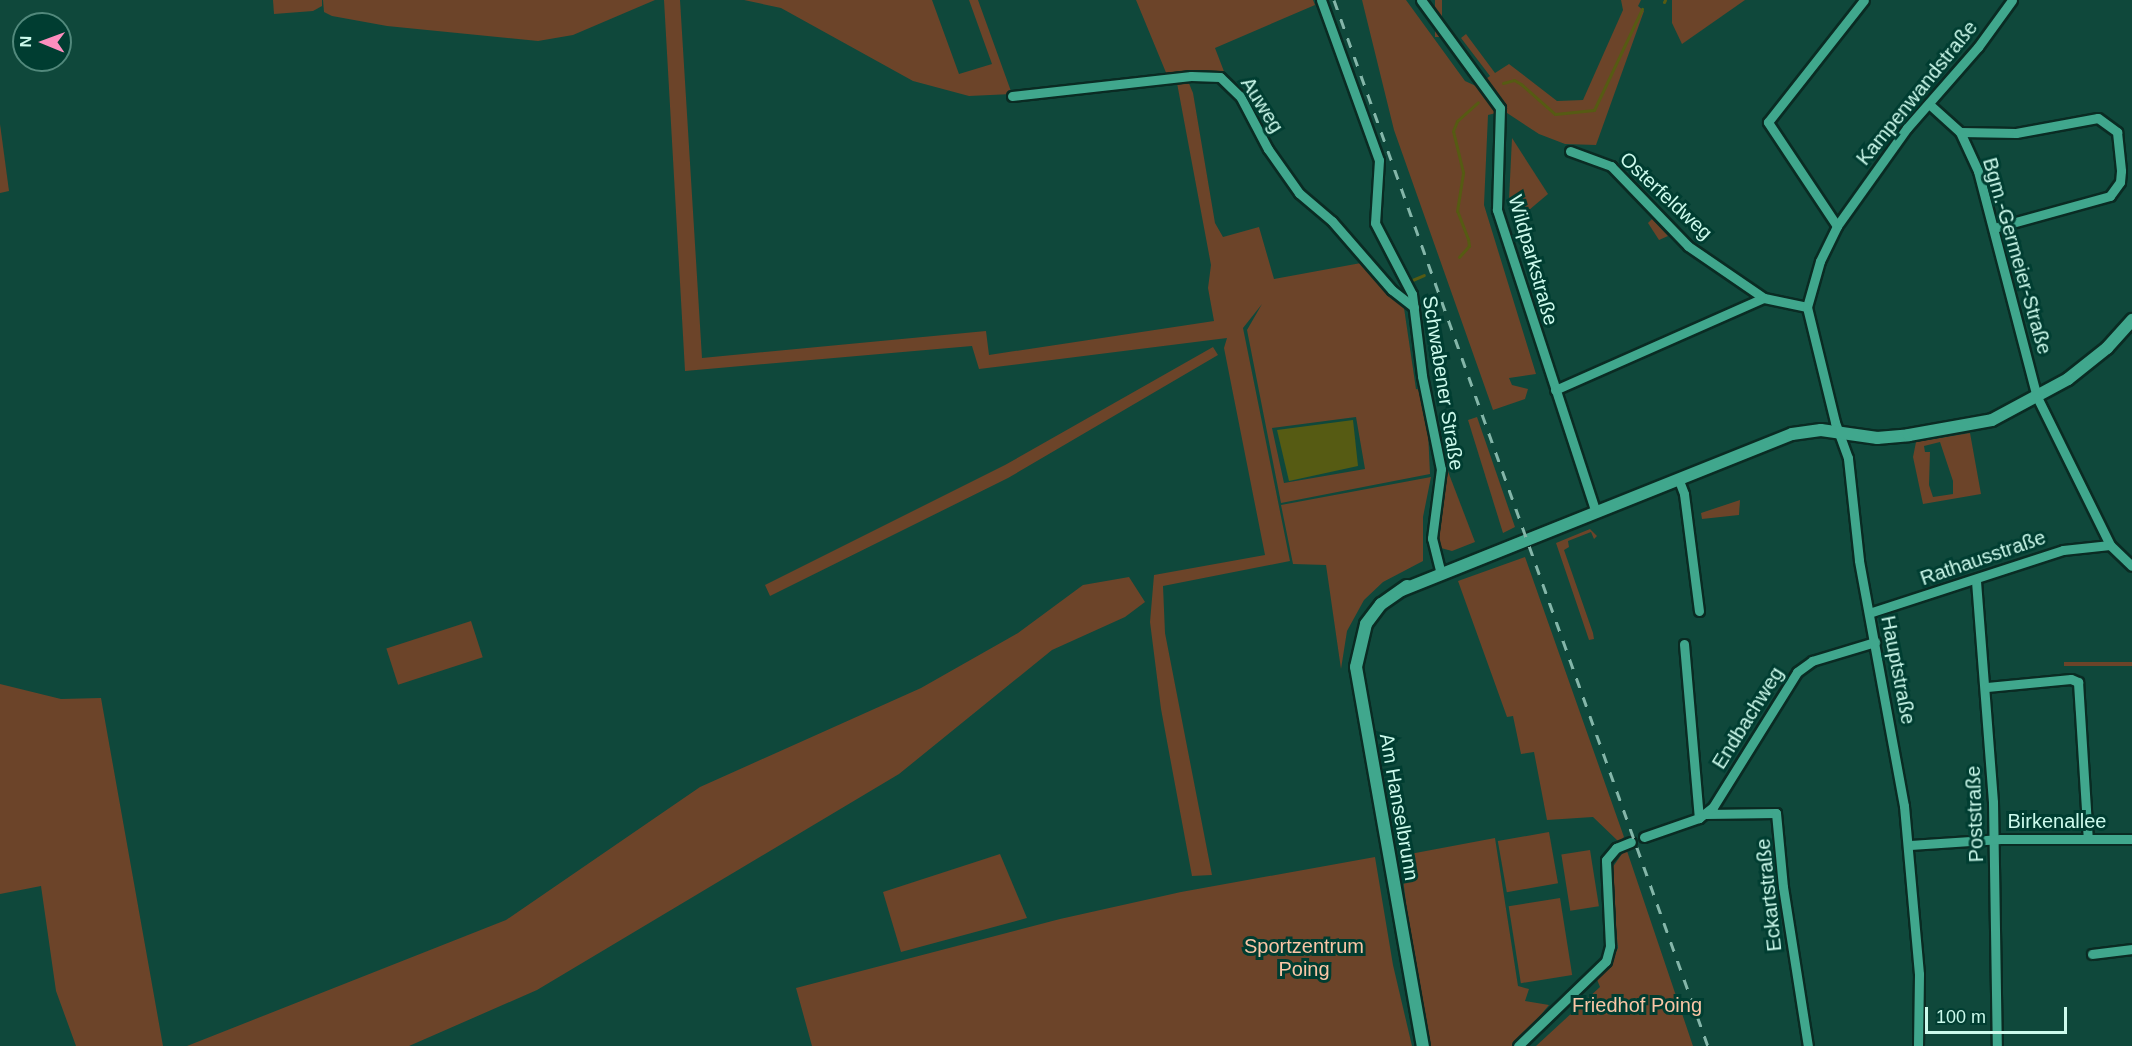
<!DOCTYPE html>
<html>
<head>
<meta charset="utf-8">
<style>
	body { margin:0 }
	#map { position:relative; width:2132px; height:1046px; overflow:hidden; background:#0f483b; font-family:Arial,sans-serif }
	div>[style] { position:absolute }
	.green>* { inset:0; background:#6c4429; transform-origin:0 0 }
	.water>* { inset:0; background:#565b13 }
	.stream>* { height:3px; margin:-1.5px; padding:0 1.5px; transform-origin:1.5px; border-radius:1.5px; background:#565b13 }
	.roads { filter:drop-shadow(2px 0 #0a2b23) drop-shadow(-2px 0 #0a2b23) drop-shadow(0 2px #0a2b23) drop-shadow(0 -2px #0a2b23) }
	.minor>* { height:9px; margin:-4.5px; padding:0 4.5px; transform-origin:4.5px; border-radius:4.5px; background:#40a78d }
	.tertiary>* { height:12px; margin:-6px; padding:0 6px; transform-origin:6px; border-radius:6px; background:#40a78d }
	.rail>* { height:3px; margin-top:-1.5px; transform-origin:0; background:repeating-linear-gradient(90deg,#84b6a9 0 10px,transparent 0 20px) }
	span { translate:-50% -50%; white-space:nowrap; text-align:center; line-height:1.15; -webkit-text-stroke:6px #003d31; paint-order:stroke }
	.street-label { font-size:20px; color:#ccfaec }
	.park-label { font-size:20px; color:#fac6a6 }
	.north { position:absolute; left:12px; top:12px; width:60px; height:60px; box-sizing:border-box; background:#003d31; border:2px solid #52897c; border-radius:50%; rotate:271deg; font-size:16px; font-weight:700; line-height:24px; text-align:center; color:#ccfaec }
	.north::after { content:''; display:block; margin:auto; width:21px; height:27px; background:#fd8ebe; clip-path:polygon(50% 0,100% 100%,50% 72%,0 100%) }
	.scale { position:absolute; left:1925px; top:1007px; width:142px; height:27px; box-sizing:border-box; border:3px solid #ccfaec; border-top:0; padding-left:8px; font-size:18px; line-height:21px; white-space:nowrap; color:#ccfaec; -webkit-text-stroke:4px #003d31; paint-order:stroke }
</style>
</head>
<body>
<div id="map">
	<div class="green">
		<div style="clip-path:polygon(273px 0,322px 0,322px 6px,313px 11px,274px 14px)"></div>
		<div style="clip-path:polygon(323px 0,655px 0,573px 35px,538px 41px,387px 26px,332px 16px,324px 12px)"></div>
		<div style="clip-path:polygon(evenodd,664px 0,680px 0,702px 358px,986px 331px,989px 355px,1214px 321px,1208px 288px,1211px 265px,1177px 83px,1188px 81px,1193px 93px,1215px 223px,1223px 237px,1259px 227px,1274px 279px,1361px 263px,1404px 308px,1416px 389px,1422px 390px,1427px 410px,1430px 474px,1281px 503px,1247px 330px,1262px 304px,1243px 328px,1290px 561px,1163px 586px,1165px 633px,1212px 875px,1192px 876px,1161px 709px,1150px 622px,1154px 575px,1265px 555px,1224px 348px,1227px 338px,979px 369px,972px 346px,685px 371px,664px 0,1356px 417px,1365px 469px,1284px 483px,1272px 428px,1356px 417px)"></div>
		<div style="clip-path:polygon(744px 0,932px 0,959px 74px,992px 64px,969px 0,978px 0,1012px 94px,969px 96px,913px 81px,781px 8px)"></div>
		<div style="clip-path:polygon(1136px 0,1313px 0,1315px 5px,1215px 48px,1225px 74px,1186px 71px,1167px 75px)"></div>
		<div style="clip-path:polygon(1362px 0,1406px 0,1465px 81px,1476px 86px,1490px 76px,1461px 38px,1466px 34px,1495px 73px,1509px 64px,1557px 101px,1583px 100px,1623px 10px,1621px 0,1641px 0,1638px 6px,1644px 11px,1596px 145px,1565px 144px,1539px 134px,1504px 111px,1488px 115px,1484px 205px,1536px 374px,1509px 378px,1512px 385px,1528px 389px,1525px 399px,1493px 410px,1394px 130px)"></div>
		<div style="left:1435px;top:0;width:7px;height:37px"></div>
		<div style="clip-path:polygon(1672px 0,1745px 0,1682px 44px,1672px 23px)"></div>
		<div style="clip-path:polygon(0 124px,9px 191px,0 193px)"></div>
		<div style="clip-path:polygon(1512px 138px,1548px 194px,1515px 222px,1509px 200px)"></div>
		<div style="clip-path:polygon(1652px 219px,1668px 236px,1659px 240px,1648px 223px)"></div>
		<div style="clip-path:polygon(1213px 347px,1218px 355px,1008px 478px,770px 596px,765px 585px,1005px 465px)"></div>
		<div style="clip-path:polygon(1477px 417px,1515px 527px,1503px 533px,1468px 420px)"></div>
		<div style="clip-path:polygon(evenodd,1970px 433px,1981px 494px,1923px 504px,1913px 457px,1916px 442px,1970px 433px,1940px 442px,1953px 481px,1953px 494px,1933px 497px,1929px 485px,1930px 452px,1925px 452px,1924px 446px,1940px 442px)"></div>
		<div style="clip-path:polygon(1444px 461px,1475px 542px,1452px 551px,1441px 548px,1437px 537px)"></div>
		<div style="clip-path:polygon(1431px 477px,1423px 517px,1423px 561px,1383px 582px,1364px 600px,1347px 631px,1341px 669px,1326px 565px,1293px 564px,1281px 505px)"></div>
		<div style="clip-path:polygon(1740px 500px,1739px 515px,1702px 519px,1701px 513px)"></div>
		<div style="clip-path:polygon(1590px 529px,1597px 536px,1594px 539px,1591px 532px,1568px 541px,1569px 547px,1564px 550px,1593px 633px,1594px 639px,1589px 640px,1556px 543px)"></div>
		<div style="clip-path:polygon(1525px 557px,1624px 837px,1619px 842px,1593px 817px,1547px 820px,1534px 752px,1521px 754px,1513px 716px,1507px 717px,1458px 581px)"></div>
		<div style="clip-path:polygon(1129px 577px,1145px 602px,1125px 617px,1052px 650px,899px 774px,537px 990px,409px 1046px,187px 1046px,506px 920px,700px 787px,921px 688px,1018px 633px,1083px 585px)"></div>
		<div style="left:471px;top:621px;width:38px;height:89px;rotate:72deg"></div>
		<div style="left:2132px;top:662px;width:4px;height:68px;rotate:90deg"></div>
		<div style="clip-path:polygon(0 684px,61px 699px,101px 698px,163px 1046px,76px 1046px,56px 991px,41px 886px,0 894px)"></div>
		<div style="left:1549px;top:832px;width:52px;height:52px;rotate:80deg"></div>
		<div style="clip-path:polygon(1495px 838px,1518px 986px,1529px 989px,1525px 1001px,1549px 1005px,1515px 1046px,1428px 1046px,1414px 975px,1401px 860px,1410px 854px)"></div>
		<div style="clip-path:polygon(1626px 848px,1693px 1046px,1536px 1046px,1600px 987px,1596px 977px,1610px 964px,1618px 948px,1610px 871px)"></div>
		<div style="left:1590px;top:850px;width:57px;height:29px;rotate:81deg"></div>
		<div style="clip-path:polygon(1000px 854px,1027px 918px,901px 952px,883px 892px)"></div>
		<div style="clip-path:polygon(1375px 857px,1393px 965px,1412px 1046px,812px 1046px,796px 988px,1060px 919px,1181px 892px)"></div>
		<div style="left:1560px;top:898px;width:78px;height:52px;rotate:81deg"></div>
	</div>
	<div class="water">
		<div style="clip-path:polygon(1353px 420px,1358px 466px,1289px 481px,1277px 430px)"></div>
	</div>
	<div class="stream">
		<div style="left:1664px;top:2px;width:2px;rotate:-63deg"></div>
		<div style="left:1503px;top:83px;width:11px;rotate:-15deg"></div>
		<div style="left:1514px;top:80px;width:8px;rotate:30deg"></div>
		<div style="left:1521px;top:84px;width:45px;rotate:41.4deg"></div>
		<div style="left:1555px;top:114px;width:39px;rotate:-6deg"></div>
		<div style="left:1594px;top:110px;width:112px;rotate:-64.6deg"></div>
		<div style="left:1459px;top:257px;width:15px;rotate:-48deg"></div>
		<div style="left:1469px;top:246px;width:7px;rotate:-98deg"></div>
		<div style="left:1468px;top:239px;width:30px;rotate:-111deg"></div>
		<div style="left:1457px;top:211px;width:39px;rotate:-81deg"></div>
		<div style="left:1463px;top:172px;width:42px;rotate:-103.7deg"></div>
		<div style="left:1453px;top:131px;width:11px;rotate:-68deg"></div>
		<div style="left:1457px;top:121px;width:28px;rotate:-42deg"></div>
		<div style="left:1410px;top:281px;width:15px;rotate:-23deg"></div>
	</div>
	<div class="roads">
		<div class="minor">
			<div style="left:1321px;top:0;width:170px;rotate:70.1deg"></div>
			<div style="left:1379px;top:160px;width:63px;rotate:93.6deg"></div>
			<div style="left:1375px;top:223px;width:80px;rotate:62.5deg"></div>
			<div style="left:1412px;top:294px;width:83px;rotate:83deg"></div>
			<div style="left:1422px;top:376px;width:95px;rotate:78.5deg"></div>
			<div style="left:1441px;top:469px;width:70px;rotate:97.4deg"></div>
			<div style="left:1432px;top:538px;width:36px;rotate:76deg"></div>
			<div style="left:1421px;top:0;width:134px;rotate:53.8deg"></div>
			<div style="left:1500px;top:108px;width:102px;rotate:91.7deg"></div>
			<div style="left:1497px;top:210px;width:315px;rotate:71.9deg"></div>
			<div style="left:1012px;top:96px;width:180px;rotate:-6.4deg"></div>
			<div style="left:1191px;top:76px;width:29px;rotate:2deg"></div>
			<div style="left:1220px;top:77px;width:28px;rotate:44deg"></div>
			<div style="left:1240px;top:96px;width:60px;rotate:62.2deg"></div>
			<div style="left:1268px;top:149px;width:54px;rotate:54.8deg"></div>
			<div style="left:1299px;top:193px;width:43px;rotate:40.3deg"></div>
			<div style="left:1332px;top:221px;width:91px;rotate:49deg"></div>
			<div style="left:1392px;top:290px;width:28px;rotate:38deg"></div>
			<div style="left:1929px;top:104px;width:42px;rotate:42.1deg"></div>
			<div style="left:1960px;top:132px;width:43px;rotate:65.2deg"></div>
			<div style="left:1978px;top:171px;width:234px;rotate:75.4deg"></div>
			<div style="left:2037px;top:397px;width:165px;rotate:63.7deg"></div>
			<div style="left:2110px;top:545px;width:30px;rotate:44deg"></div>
			<div style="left:1960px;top:132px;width:56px;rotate:1deg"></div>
			<div style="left:2016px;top:133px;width:83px;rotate:-10.4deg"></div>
			<div style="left:2098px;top:118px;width:24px;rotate:36deg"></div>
			<div style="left:2117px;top:132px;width:39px;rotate:84deg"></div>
			<div style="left:2121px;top:171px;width:11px;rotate:95deg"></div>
			<div style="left:2120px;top:182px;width:17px;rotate:126deg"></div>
			<div style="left:2110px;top:196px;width:120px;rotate:164.6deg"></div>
			<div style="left:1570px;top:151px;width:44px;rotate:20.1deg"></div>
			<div style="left:1611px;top:166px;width:111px;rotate:46.1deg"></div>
			<div style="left:1688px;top:246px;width:92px;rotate:34.4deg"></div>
			<div style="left:1837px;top:226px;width:125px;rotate:-123.6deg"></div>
			<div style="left:1768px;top:122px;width:155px;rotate:-51.8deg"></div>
			<div style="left:1555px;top:390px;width:228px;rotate:-23.8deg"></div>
			<div style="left:1764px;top:298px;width:44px;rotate:11.8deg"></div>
			<div style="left:1678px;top:478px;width:17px;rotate:69deg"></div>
			<div style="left:1684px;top:494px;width:118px;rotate:82.7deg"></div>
			<div style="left:1976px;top:581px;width:222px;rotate:85.6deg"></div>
			<div style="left:1993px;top:802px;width:244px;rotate:89.1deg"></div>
			<div style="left:1869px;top:613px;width:204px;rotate:-18deg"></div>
			<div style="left:2063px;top:550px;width:47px;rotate:-6.1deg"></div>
			<div style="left:1684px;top:644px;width:175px;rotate:85.1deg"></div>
			<div style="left:1987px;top:687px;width:84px;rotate:-5.4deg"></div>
			<div style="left:2071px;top:679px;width:8px;rotate:23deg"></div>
			<div style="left:2078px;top:682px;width:157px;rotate:86.4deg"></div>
			<div style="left:1705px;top:814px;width:71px;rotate:-0.8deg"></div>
			<div style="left:1776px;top:813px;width:74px;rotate:84.6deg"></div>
			<div style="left:1783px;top:887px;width:161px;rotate:81.1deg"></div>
			<div style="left:1644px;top:837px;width:58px;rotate:-19.1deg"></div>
			<div style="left:1699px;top:818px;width:18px;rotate:-38deg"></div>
			<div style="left:1713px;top:807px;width:159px;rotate:-58.1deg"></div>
			<div style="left:1797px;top:672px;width:19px;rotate:-36deg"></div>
			<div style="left:1812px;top:661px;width:66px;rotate:-16.8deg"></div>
			<div style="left:1910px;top:845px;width:91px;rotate:-3.8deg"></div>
			<div style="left:2001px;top:839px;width:131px"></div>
			<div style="left:2092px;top:954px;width:40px;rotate:-7.1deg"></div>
			<div style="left:1518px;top:1046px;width:122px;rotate:-44deg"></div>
			<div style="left:1606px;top:961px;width:16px;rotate:-75deg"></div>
			<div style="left:1610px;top:946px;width:86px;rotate:-92.7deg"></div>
			<div style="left:1606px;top:860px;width:16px;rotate:-50deg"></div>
			<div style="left:1616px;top:848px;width:16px;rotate:-22deg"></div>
			<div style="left:1918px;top:1046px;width:72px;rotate:-89.2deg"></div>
			<div style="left:1919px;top:974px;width:169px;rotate:-95.1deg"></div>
			<div style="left:1904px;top:806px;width:250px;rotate:-100.4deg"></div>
			<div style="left:1859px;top:560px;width:103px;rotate:-96.2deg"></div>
			<div style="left:1848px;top:458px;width:38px;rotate:-110deg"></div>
			<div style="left:1835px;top:422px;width:118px;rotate:-103.7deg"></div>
			<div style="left:1807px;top:307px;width:48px;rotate:-74.2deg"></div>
			<div style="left:1820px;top:261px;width:39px;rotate:-64deg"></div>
			<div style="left:1837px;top:226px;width:120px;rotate:-54.5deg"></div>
			<div style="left:1907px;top:128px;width:108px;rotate:-48.8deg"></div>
			<div style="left:1978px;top:47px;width:58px;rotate:-54.1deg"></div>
		</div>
		<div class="tertiary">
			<div style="left:1407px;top:586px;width:32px;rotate:145deg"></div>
			<div style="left:1381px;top:604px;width:25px;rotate:127deg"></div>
			<div style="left:1366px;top:624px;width:44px;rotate:103.1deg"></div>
			<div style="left:1356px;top:667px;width:385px;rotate:80deg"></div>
			<div style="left:1402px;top:590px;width:420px;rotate:-21.8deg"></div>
			<div style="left:1792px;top:434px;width:29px;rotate:-8deg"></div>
			<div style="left:1821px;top:430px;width:57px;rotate:8.1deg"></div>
			<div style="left:1877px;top:438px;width:32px;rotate:-5deg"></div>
			<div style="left:1909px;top:435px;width:84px;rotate:-10.2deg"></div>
			<div style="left:1992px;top:420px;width:86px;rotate:-28.3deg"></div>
			<div style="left:2068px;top:379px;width:50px;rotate:-38.5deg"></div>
			<div style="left:2107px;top:348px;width:38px;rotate:-48deg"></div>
		</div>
	</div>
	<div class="rail">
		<div style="left:1334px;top:0;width:1111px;rotate:70.33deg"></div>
	</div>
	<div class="street-label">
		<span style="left:1917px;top:93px;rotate:-51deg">Kampenwandstraße</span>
		<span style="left:1262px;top:105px;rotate:58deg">Auweg</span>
		<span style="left:1666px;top:196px;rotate:43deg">Osterfeldweg</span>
		<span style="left:2017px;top:256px;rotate:74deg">Bgm.-Germeier-Straße</span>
		<span style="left:1533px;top:260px;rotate:74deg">Wildparkstraße</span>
		<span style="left:1443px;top:383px;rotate:81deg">Schwabener Straße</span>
		<span style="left:1983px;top:558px;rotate:-19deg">Rathausstraße</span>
		<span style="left:1898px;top:670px;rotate:79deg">Hauptstraße</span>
		<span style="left:1748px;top:718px;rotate:-58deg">Endbachweg</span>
		<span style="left:1399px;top:807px;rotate:80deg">Am Hanselbrunn</span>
		<span style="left:1975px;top:814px;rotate:-92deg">Poststraße</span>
		<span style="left:2057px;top:821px">Birkenallee</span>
		<span style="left:1769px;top:895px;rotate:-96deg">Eckartstraße</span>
	</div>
	<div class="park-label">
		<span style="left:1304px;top:958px">Sportzentrum<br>Poing</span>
		<span style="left:1637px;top:1005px">Friedhof Poing</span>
	</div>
	<div class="north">N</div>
	<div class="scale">100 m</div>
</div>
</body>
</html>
